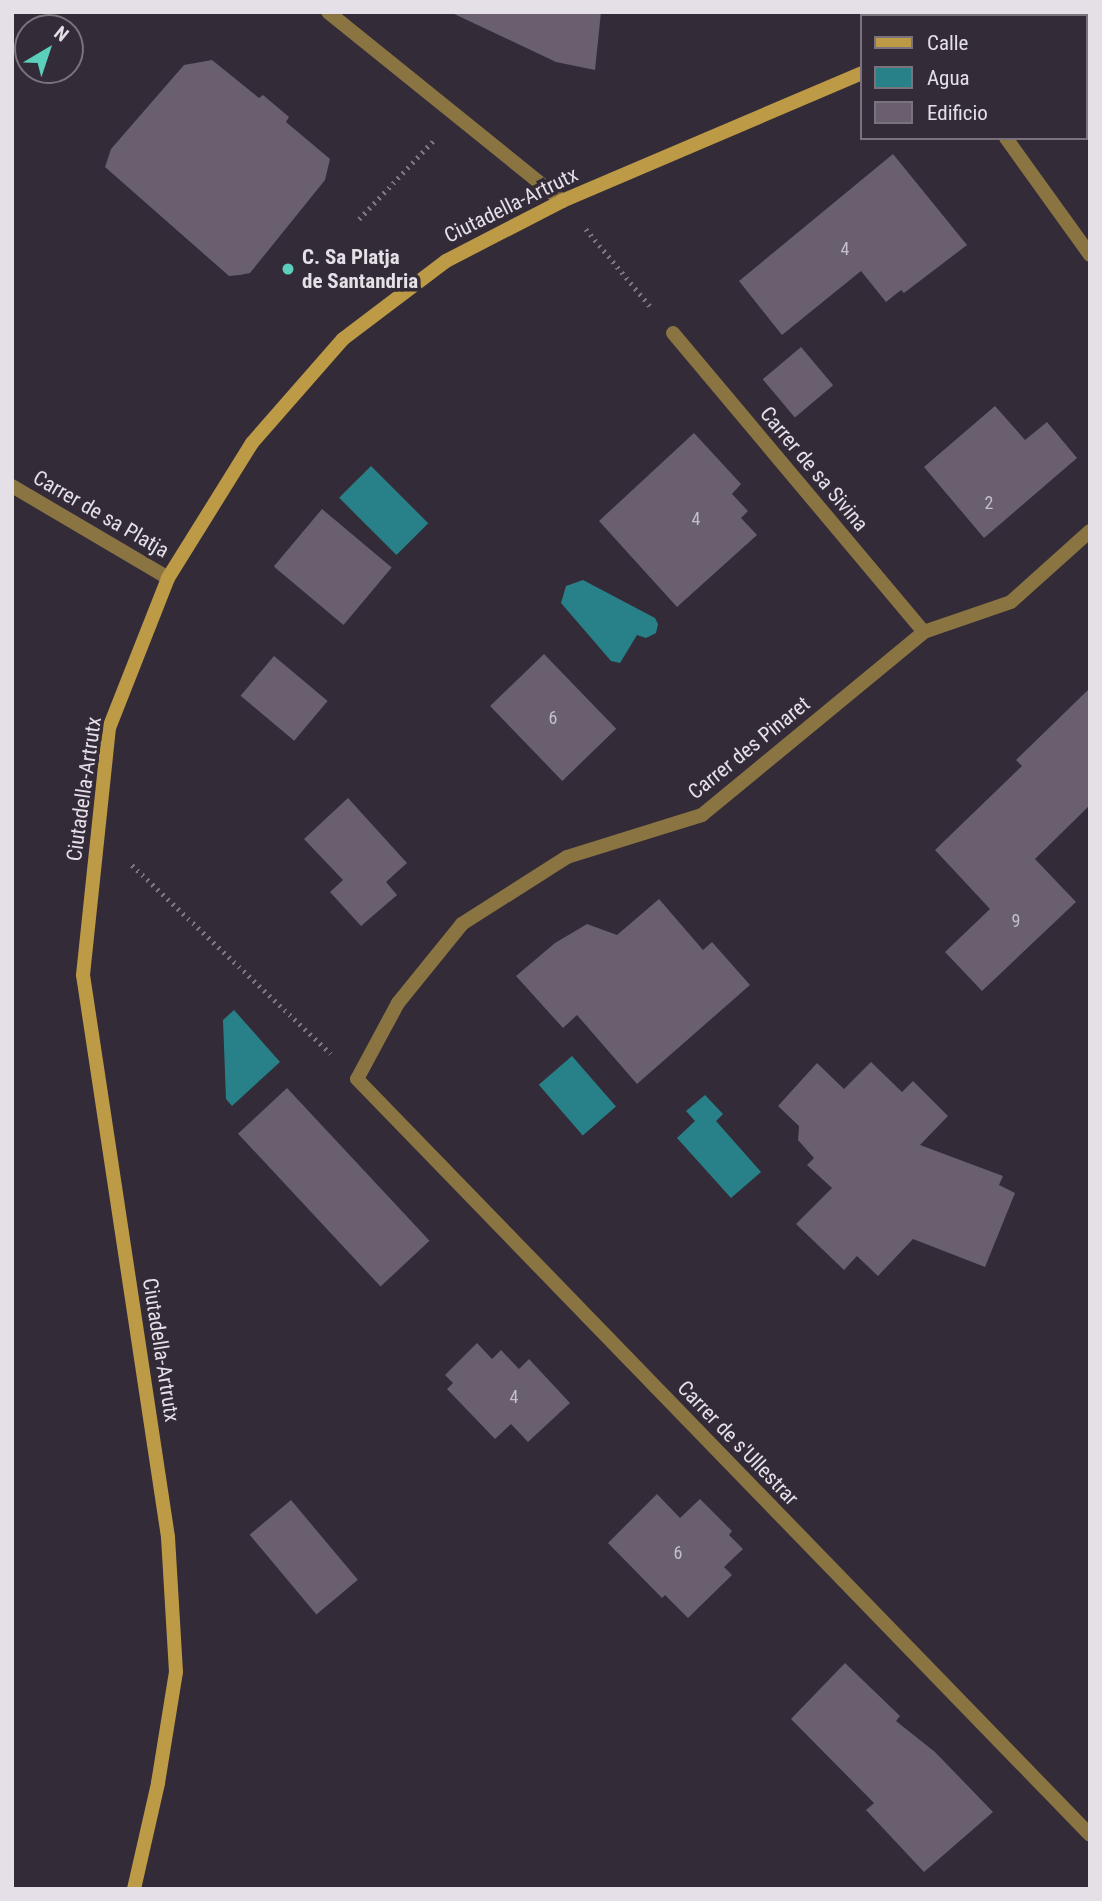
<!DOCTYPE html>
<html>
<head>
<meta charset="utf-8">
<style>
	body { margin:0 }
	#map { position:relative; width:1102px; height:1901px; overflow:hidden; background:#332b37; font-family:"Roboto Condensed",sans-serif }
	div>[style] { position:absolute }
	.water>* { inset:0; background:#288188; transform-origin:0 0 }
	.building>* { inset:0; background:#695f6e; transform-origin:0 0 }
	.path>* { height:4.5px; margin-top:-2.25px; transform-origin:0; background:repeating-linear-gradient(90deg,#7d7681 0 2px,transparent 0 7px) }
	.street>* { height:14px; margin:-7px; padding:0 7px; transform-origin:7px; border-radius:7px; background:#897442 }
	.secondary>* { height:14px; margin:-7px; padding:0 7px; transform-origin:7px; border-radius:7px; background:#bd9a46 }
	.dots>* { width:19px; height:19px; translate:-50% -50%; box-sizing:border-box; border:4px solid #332b37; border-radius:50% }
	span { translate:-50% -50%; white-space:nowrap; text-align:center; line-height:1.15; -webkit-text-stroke:7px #332b37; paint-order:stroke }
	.number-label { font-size:18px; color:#c6bfc9 }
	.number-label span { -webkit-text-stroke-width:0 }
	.street-label { font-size:21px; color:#e5dfe7 }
	.poi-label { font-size:21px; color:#e5dfe7; font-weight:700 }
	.left { translate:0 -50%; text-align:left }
	.frame { position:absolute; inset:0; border:14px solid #e5dfe7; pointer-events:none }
	.legend { position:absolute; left:860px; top:14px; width:228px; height:126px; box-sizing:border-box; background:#332b37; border:2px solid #7a737d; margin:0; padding:9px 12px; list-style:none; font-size:21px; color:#e5dfe7 }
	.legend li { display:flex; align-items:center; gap:14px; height:35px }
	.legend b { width:35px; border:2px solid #7a737d }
	.north { position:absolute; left:14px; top:14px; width:70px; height:70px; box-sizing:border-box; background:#332b37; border:2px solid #7a737d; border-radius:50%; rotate:39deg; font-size:19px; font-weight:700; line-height:28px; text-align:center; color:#e5dfe7 }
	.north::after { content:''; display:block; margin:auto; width:24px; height:32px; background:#5bcebc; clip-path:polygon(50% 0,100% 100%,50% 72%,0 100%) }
</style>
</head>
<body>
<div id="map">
	<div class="water">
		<div style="left:371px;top:466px;width:81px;height:45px;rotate:45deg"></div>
		<div style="clip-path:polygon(583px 580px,655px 618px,658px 624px,656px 633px,646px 638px,637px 635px,620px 663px,611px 661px,561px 603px,566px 586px)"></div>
		<div style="clip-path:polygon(234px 1010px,280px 1062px,232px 1106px,226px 1099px,223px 1020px)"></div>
		<div style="left:572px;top:1056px;width:67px;height:44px;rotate:49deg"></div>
		<div style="clip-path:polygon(705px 1095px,723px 1114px,716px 1121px,761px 1172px,731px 1198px,677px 1138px,695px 1121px,686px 1111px)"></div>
	</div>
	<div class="building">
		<div style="clip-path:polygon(450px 12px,601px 12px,595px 70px,556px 62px)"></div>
		<div style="clip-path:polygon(212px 60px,259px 98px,263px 95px,289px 117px,286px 122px,330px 159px,325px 180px,250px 273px,240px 275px,229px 276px,105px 167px,111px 149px,184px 65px)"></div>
		<div style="clip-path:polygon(893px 154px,967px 245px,904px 293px,901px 290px,886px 302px,861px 271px,782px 335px,739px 281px)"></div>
		<div style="left:801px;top:347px;width:50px;height:50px;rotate:50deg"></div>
		<div style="clip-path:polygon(995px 406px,1025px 440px,1047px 422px,1077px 458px,984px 538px,924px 467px)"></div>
		<div style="clip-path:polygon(694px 433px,741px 484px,732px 494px,748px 511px,741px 518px,757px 535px,677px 607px,599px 521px)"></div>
		<div style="left:322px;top:509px;width:91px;height:75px;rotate:40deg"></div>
		<div style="left:544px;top:654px;width:104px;height:75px;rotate:46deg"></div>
		<div style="left:274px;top:656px;width:70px;height:52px;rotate:40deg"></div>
		<div style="clip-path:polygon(1090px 688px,1090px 805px,1035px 859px,1076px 902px,982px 991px,945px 952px,990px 909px,935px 850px,1022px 766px,1016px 760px)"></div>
		<div style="clip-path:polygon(348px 798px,407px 863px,386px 882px,397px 895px,361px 926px,330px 892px,343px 880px,304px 839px)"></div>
		<div style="clip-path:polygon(659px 899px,703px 950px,712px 942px,750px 985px,637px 1084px,577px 1015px,563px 1028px,516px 976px,555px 943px,587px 924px,617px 935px)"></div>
		<div style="clip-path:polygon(871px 1062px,902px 1092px,913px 1081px,948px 1116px,920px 1145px,1003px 1176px,999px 1185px,1015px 1193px,985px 1267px,913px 1239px,878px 1276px,857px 1256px,844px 1270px,796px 1224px,832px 1188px,807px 1165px,814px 1158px,798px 1140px,799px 1126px,778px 1106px,817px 1063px,844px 1089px)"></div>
		<div style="left:287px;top:1088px;width:209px;height:67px;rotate:47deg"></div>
		<div style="clip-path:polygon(477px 1343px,492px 1359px,501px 1350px,519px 1369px,529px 1359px,570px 1403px,528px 1442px,511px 1424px,495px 1439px,447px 1389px,453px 1383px,445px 1375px)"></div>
		<div style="clip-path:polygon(657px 1494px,680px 1518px,700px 1499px,732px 1531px,729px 1535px,743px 1549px,724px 1567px,732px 1575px,688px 1618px,665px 1595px,662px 1598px,608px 1543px)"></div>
		<div style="left:291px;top:1500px;width:104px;height:54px;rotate:50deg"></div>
		<div style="clip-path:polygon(845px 1663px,900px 1716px,896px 1721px,935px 1752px,993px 1812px,924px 1872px,866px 1810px,874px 1803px,791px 1719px)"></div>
	</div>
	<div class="path">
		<div style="left:359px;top:219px;width:108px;rotate:-46.5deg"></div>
		<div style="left:586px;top:229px;width:100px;rotate:50.3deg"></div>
		<div style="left:132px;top:865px;width:274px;rotate:43.5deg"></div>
	</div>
	<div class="street">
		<div style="left:328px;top:12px;width:301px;rotate:38.9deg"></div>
		<div style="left:1006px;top:138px;width:144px;rotate:54.3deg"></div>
		<div style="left:673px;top:333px;width:390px;rotate:50deg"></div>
		<div style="left:12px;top:486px;width:181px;rotate:30.5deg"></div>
		<div style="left:1090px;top:531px;width:106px;rotate:138.1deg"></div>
		<div style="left:1011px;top:602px;width:92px;rotate:161deg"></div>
		<div style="left:924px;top:632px;width:288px;rotate:140.5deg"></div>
		<div style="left:702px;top:815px;width:141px;rotate:162.7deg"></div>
		<div style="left:567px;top:857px;width:125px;rotate:147.5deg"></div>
		<div style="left:462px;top:924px;width:102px;rotate:129deg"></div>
		<div style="left:398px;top:1003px;width:86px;rotate:118.3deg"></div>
		<div style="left:357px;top:1079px;width:1053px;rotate:45.88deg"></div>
	</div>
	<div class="secondary">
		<div style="left:981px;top:16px;width:8px;rotate:-30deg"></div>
		<div style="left:134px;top:1889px;width:109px;rotate:-77.2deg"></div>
		<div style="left:158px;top:1783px;width:112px;rotate:-80.8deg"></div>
		<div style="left:176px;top:1672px;width:135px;rotate:-93.4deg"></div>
		<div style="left:168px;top:1537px;width:568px;rotate:-98.6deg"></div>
		<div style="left:83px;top:975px;width:248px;rotate:-84deg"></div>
		<div style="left:109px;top:728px;width:161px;rotate:-68.5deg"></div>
		<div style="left:168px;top:578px;width:159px;rotate:-58.1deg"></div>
		<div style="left:252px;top:443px;width:138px;rotate:-48.8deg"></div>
		<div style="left:343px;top:339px;width:129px;rotate:-37.1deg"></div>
		<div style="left:446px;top:261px;width:131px;rotate:-27.3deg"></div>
		<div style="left:562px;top:201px;width:326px;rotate:-23.1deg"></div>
	</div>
	<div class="dots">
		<div style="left:288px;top:269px;background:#5bcebc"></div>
	</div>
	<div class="number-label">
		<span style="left:845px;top:249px">4</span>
		<span style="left:989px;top:503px">2</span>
		<span style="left:696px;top:519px">4</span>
		<span style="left:553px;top:718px">6</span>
		<span style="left:1016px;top:921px">9</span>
		<span style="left:514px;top:1397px">4</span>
		<span style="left:678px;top:1553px">6</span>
	</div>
	<div class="street-label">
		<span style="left:511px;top:205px;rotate:-26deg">Ciutadella-Artrutx</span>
		<span style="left:814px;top:469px;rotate:50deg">Carrer de sa Sivina</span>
		<span style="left:101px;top:514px;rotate:30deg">Carrer de sa Platja</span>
		<span style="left:749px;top:748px;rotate:-39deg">Carrer des Pinaret</span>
		<span style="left:84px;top:789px;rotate:-82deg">Ciutadella-Artrutx</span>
		<span style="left:161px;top:1350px;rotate:81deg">Ciutadella-Artrutx</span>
		<span style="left:738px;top:1443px;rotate:46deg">Carrer de s'Ullestrar</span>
	</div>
	<div class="poi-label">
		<span class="left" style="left:302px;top:269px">C. Sa Platja<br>de Santandria</span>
	</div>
	<div class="frame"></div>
	<ul class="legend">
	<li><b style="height:9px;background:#bd9a46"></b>Calle</li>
	<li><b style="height:19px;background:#288188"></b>Agua</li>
	<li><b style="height:19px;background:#695f6e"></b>Edificio</li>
	</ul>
	<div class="north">N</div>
</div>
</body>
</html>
